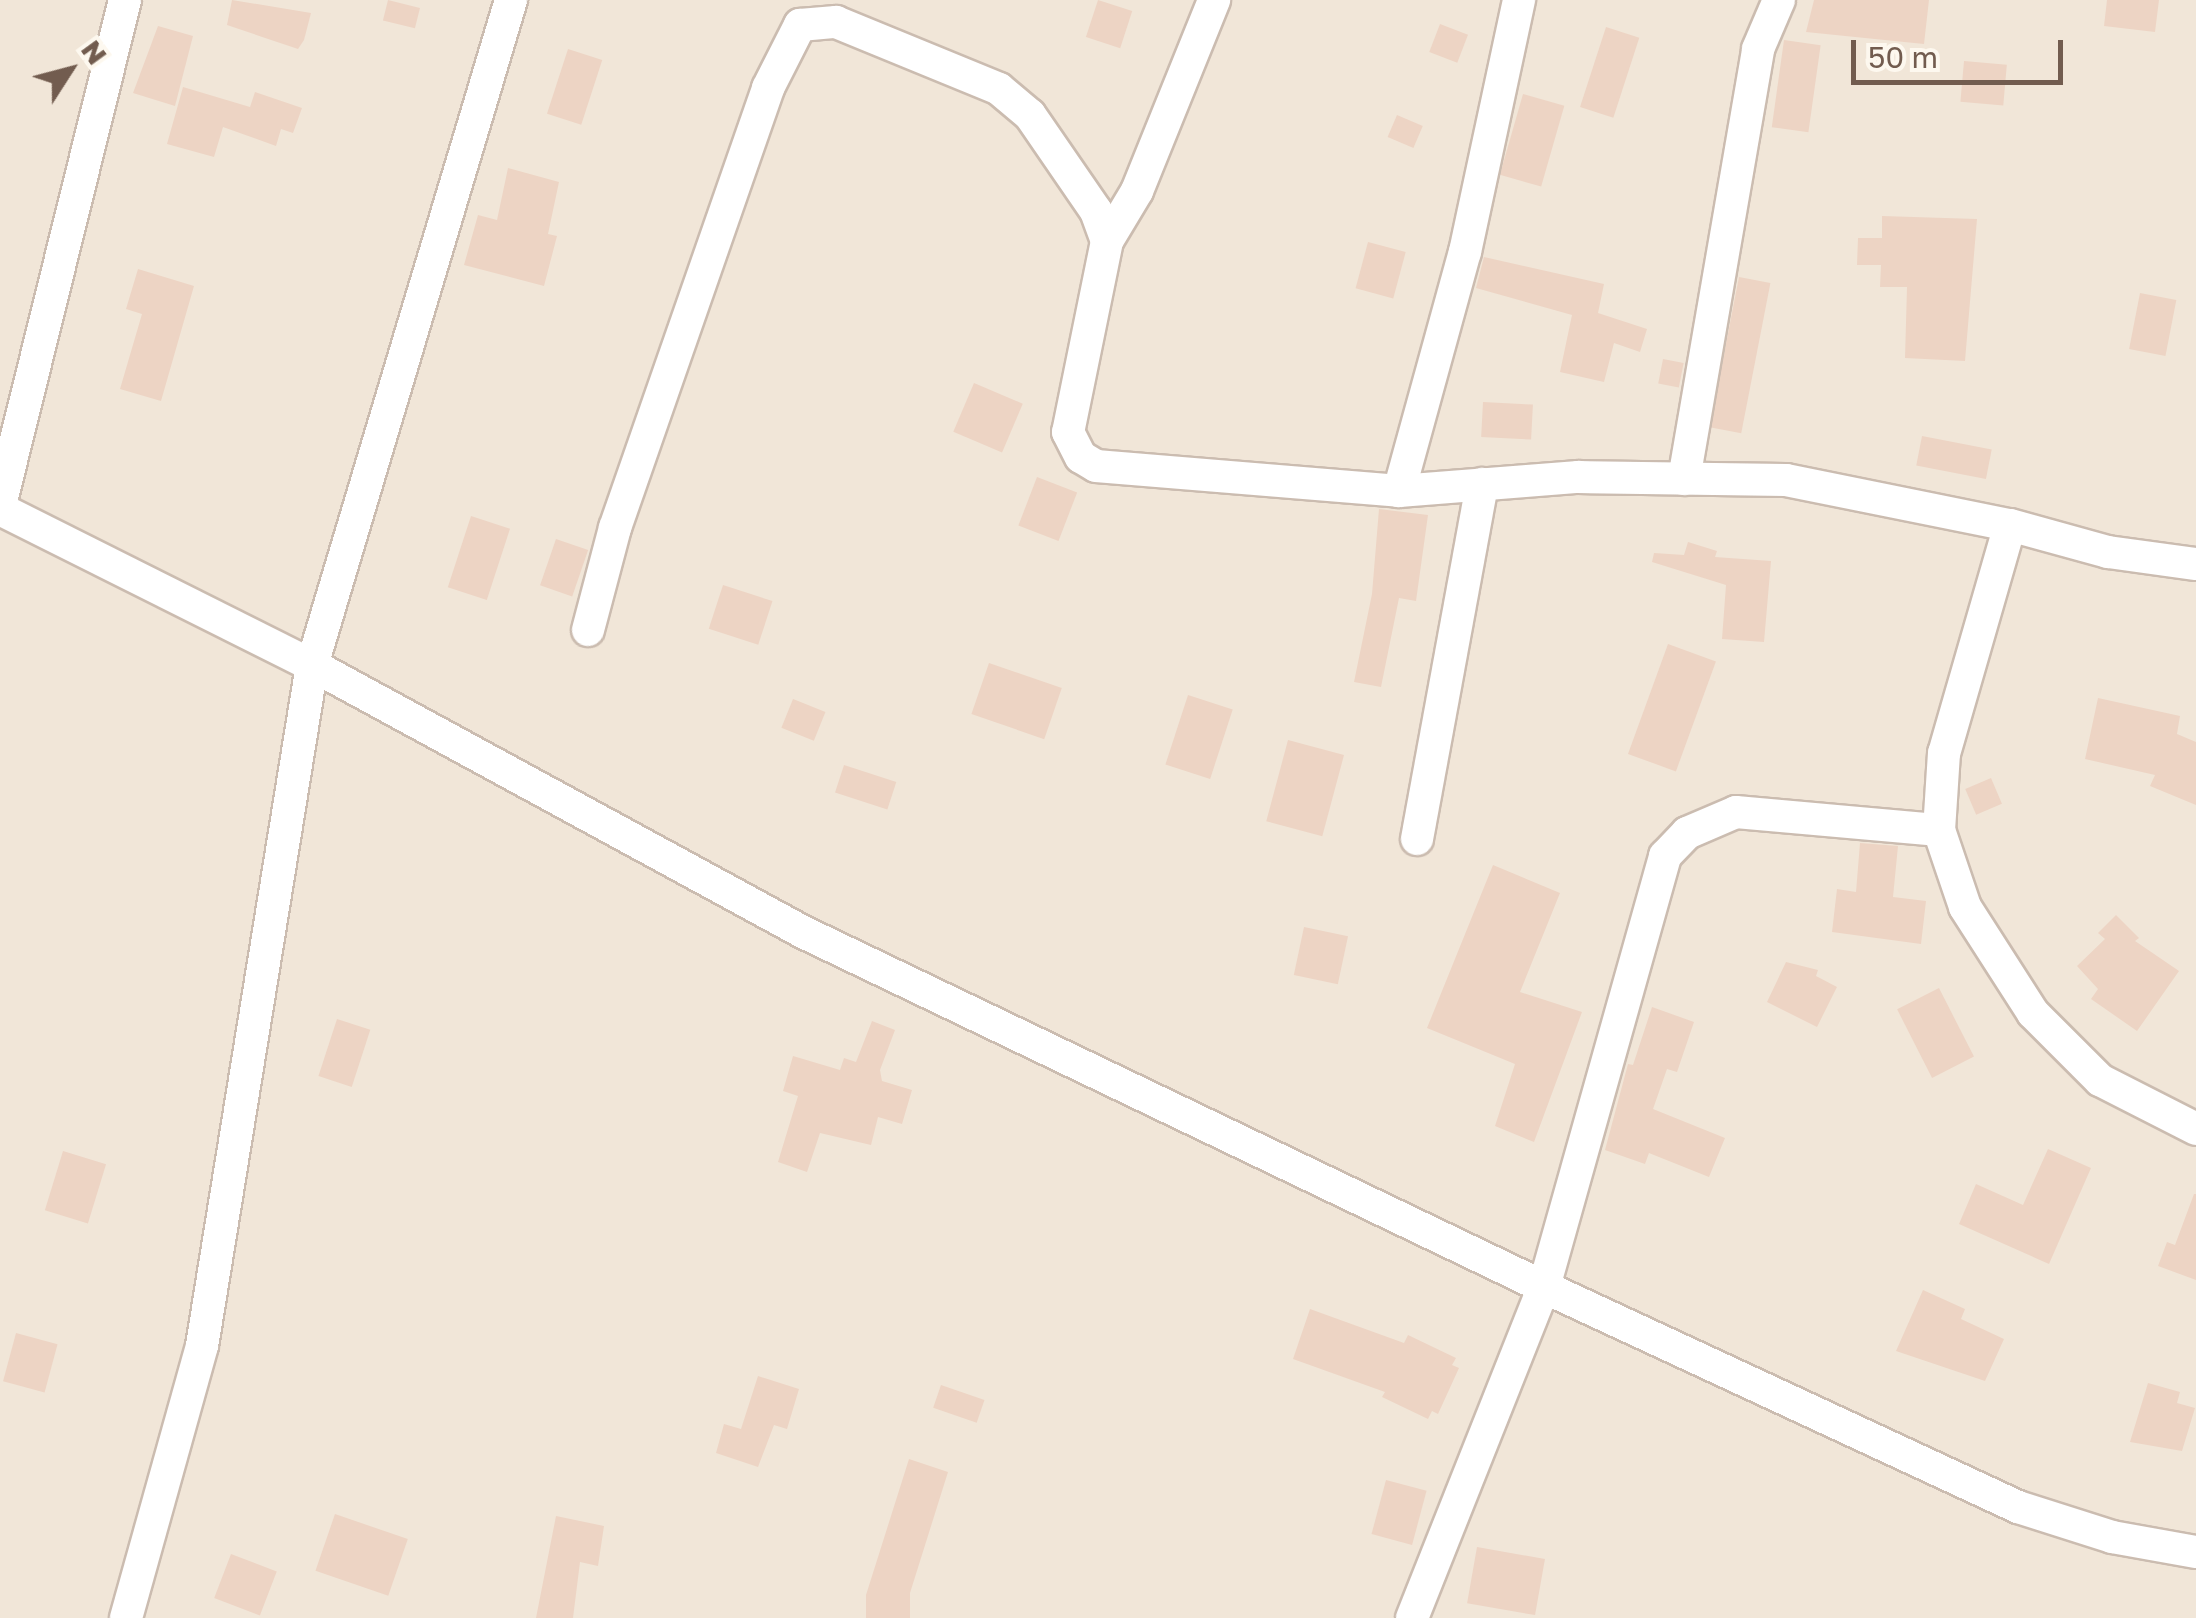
<!DOCTYPE html>
<html>
<head>
<meta charset="utf-8">
<style>
	body { margin:0 }
	#map { position:relative; width:2196px; height:1618px; overflow:hidden; background:#faf4e9; font-family:"Golos Text",sans-serif }
	div>[style] { position:absolute }
	.residential>* { inset:0; background:#f1e6d8; transform-origin:0 0 }
	.building>* { inset:0; background:#edd4c4; transform-origin:0 0 }
	.roads { filter:drop-shadow(2px 0 #cbbcb0) drop-shadow(-2px 0 #cbbcb0) drop-shadow(0 2px #cbbcb0) drop-shadow(0 -2px #cbbcb0) }
	.street>* { height:32px; margin:-16px; padding:0 16px; transform-origin:16px; border-radius:16px; background:#fff }
	span { translate:-50% -50%; white-space:nowrap; text-align:center; line-height:1.15; -webkit-text-stroke:8px #fdf8ef; paint-order:stroke }
	.north { position:absolute; left:20px; top:20px; width:100px; height:100px; -webkit-text-stroke:8px #fdf8ef; paint-order:stroke; rotate:54deg; font-size:28px; font-weight:700; line-height:40px; text-align:center; color:#725c4f }
	.north::after { content:''; display:block; margin:auto; width:35px; height:45px; background:#725c4f; clip-path:polygon(50% 0,100% 100%,50% 72%,0 100%) }
	.scale { position:absolute; left:1851px; top:40px; width:212px; height:45px; box-sizing:border-box; border:5px solid #725c4f; border-top:0; padding-left:12px; font-size:30px; line-height:35px; white-space:nowrap; color:#725c4f; -webkit-text-stroke:8px #fdf8ef; paint-order:stroke }
</style>
</head>
<body>
<div id="map">
	<div class="residential">
		<div style="left:0;top:0;width:2196px;height:1618px"></div>
	</div>
	<div class="building">
		<div style="clip-path:polygon(232px 0,311px 13px,304px 40px,298px 49px,227px 25px)"></div>
		<div style="left:388px;top:0;width:33px;height:21px;rotate:14deg"></div>
		<div style="left:1098px;top:0;width:36px;height:39px;rotate:18deg"></div>
		<div style="clip-path:polygon(1814px 0,1929px 0,1924px 44px,1806px 32px)"></div>
		<div style="clip-path:polygon(2107px 0,2159px 0,2155px 32px,2104px 26px)"></div>
		<div style="left:1440px;top:24px;width:30px;height:30px;rotate:21deg"></div>
		<div style="clip-path:polygon(158px 26px,193px 36px,175px 106px,133px 93px)"></div>
		<div style="left:1606px;top:27px;width:35px;height:84px;rotate:18deg"></div>
		<div style="left:1784px;top:40px;width:37px;height:88px;rotate:8deg"></div>
		<div style="left:568px;top:49px;width:36px;height:68px;rotate:18deg"></div>
		<div style="left:1964px;top:61px;width:43px;height:41px;rotate:5deg"></div>
		<div style="clip-path:polygon(183px 87px,250px 107px,255px 92px,302px 108px,293px 133px,281px 129px,276px 146px,223px 127px,214px 157px,167px 144px)"></div>
		<div style="left:1523px;top:94px;width:43px;height:84px;rotate:16deg"></div>
		<div style="left:1397px;top:115px;width:28px;height:24px;rotate:23deg"></div>
		<div style="clip-path:polygon(508px 168px,559px 182px,548px 234px,557px 236px,544px 286px,464px 265px,478px 215px,497px 220px)"></div>
		<div style="clip-path:polygon(1882px 216px,1977px 219px,1965px 361px,1905px 358px,1907px 287px,1880px 287px,1881px 265px,1857px 265px,1858px 238px,1882px 238px)"></div>
		<div style="left:1368px;top:242px;width:39px;height:48px;rotate:15deg"></div>
		<div style="clip-path:polygon(1484px 257px,1604px 284px,1598px 313px,1647px 329px,1640px 352px,1614px 343px,1604px 382px,1560px 372px,1572px 315px,1476px 288px)"></div>
		<div style="clip-path:polygon(138px 269px,194px 286px,161px 401px,120px 389px,142px 314px,126px 309px)"></div>
		<div style="left:1739px;top:277px;width:32px;height:153px;rotate:11deg"></div>
		<div style="left:2140px;top:293px;width:37px;height:57px;rotate:11deg"></div>
		<div style="left:1663px;top:359px;width:21px;height:25px;rotate:11deg"></div>
		<div style="left:974px;top:383px;width:53px;height:53px;rotate:23deg"></div>
		<div style="left:1483px;top:402px;width:50px;height:35px;rotate:3deg"></div>
		<div style="left:1922px;top:436px;width:71px;height:30px;rotate:11deg"></div>
		<div style="left:1037px;top:477px;width:43px;height:52px;rotate:21deg"></div>
		<div style="clip-path:polygon(1379px 509px,1428px 515px,1416px 601px,1399px 598px,1381px 687px,1354px 682px,1372px 594px)"></div>
		<div style="left:471px;top:516px;width:41px;height:75px;rotate:18deg"></div>
		<div style="left:556px;top:539px;width:34px;height:49px;rotate:19deg"></div>
		<div style="clip-path:polygon(1688px 542px,1717px 551px,1715px 557px,1771px 561px,1764px 642px,1722px 639px,1726px 585px,1652px 562px,1654px 553px,1684px 555px)"></div>
		<div style="left:723px;top:585px;width:52px;height:46px;rotate:18deg"></div>
		<div style="left:1668px;top:644px;width:51px;height:117px;rotate:20deg"></div>
		<div style="left:989px;top:663px;width:77px;height:54px;rotate:19deg"></div>
		<div style="left:1188px;top:695px;width:47px;height:73px;rotate:18deg"></div>
		<div style="clip-path:polygon(2098px 698px,2180px 716px,2177px 734px,2196px 742px,2196px 805px,2150px 786px,2155px 775px,2085px 759px)"></div>
		<div style="left:793px;top:699px;width:35px;height:31px;rotate:22deg"></div>
		<div style="left:1288px;top:740px;width:58px;height:84px;rotate:15deg"></div>
		<div style="left:844px;top:765px;width:55px;height:29px;rotate:18deg"></div>
		<div style="left:1991px;top:778px;width:28px;height:28px;rotate:67deg"></div>
		<div style="clip-path:polygon(1860px 843px,1898px 846px,1893px 897px,1926px 901px,1921px 944px,1832px 932px,1837px 889px,1856px 892px)"></div>
		<div style="clip-path:polygon(1493px 865px,1560px 893px,1520px 992px,1582px 1012px,1534px 1142px,1495px 1126px,1515px 1064px,1427px 1028px)"></div>
		<div style="clip-path:polygon(2116px 915px,2139px 938px,2135px 941px,2179px 971px,2137px 1031px,2091px 999px,2098px 989px,2077px 966px,2105px 939px,2098px 933px)"></div>
		<div style="left:1304px;top:927px;width:45px;height:49px;rotate:12deg"></div>
		<div style="clip-path:polygon(1786px 962px,1818px 970px,1816px 976px,1837px 987px,1817px 1027px,1767px 1002px)"></div>
		<div style="left:1939px;top:988px;width:77px;height:47px;rotate:63deg"></div>
		<div style="clip-path:polygon(1652px 1007px,1694px 1022px,1677px 1072px,1667px 1069px,1653px 1109px,1725px 1138px,1709px 1177px,1649px 1153px,1645px 1164px,1605px 1150px,1628px 1064px,1633px 1065px)"></div>
		<div style="left:337px;top:1019px;width:35px;height:60px;rotate:18deg"></div>
		<div style="clip-path:polygon(872px 1021px,895px 1030px,880px 1070px,882px 1081px,912px 1090px,902px 1124px,878px 1117px,871px 1145px,820px 1133px,807px 1172px,778px 1162px,798px 1096px,783px 1091px,793px 1056px,840px 1070px,844px 1058px,856px 1062px)"></div>
		<div style="clip-path:polygon(2048px 1149px,2091px 1168px,2049px 1264px,1959px 1224px,1976px 1184px,2023px 1205px)"></div>
		<div style="left:63px;top:1151px;width:45px;height:62px;rotate:17deg"></div>
		<div style="clip-path:polygon(2194px 1194px,2196px 1194px,2196px 1280px,2158px 1266px,2167px 1242px,2175px 1245px)"></div>
		<div style="clip-path:polygon(1923px 1290px,1965px 1309px,1961px 1319px,2004px 1339px,1985px 1381px,1896px 1351px)"></div>
		<div style="clip-path:polygon(1310px 1309px,1404px 1343px,1408px 1335px,1456px 1358px,1452px 1365px,1459px 1368px,1438px 1414px,1432px 1411px,1428px 1419px,1382px 1397px,1385px 1392px,1293px 1359px)"></div>
		<div style="left:16px;top:1333px;width:43px;height:50px;rotate:15deg"></div>
		<div style="clip-path:polygon(758px 1376px,799px 1389px,787px 1429px,774px 1425px,758px 1467px,716px 1453px,724px 1424px,741px 1429px)"></div>
		<div style="clip-path:polygon(2148px 1383px,2180px 1392px,2177px 1403px,2195px 1408px,2182px 1451px,2130px 1442px)"></div>
		<div style="left:941px;top:1385px;width:46px;height:24px;rotate:19deg"></div>
		<div style="clip-path:polygon(909px 1459px,948px 1472px,910px 1593px,910px 1618px,866px 1618px,866px 1595px)"></div>
		<div style="left:1386px;top:1480px;width:42px;height:56px;rotate:15deg"></div>
		<div style="left:335px;top:1514px;width:77px;height:60px;rotate:19deg"></div>
		<div style="clip-path:polygon(556px 1516px,604px 1526px,598px 1566px,580px 1562px,573px 1618px,536px 1618px)"></div>
		<div style="left:1477px;top:1547px;width:69px;height:57px;rotate:10deg"></div>
		<div style="left:231px;top:1554px;width:49px;height:47px;rotate:21deg"></div>
	</div>
	<div class="roads">
		<div class="street">
			<div style="left:1107px;top:241px;width:58px;rotate:-59deg"></div>
			<div style="left:1137px;top:191px;width:206px;rotate:-68deg"></div>
			<div style="left:1684px;top:479px;width:436px;rotate:-80.2deg"></div>
			<div style="left:1758px;top:49px;width:53px;rotate:-66.8deg"></div>
			<div style="left:1399px;top:491px;width:248px;rotate:-74.6deg"></div>
			<div style="left:1465px;top:252px;width:258px;rotate:-77.9deg"></div>
			<div style="left:0;top:505px;width:520px;rotate:-76.1deg"></div>
			<div style="left:0;top:509px;width:349px;rotate:26.6deg"></div>
			<div style="left:312px;top:665px;width:559px;rotate:28.54deg"></div>
			<div style="left:803px;top:932px;width:822px;rotate:25.6deg"></div>
			<div style="left:1544px;top:1287px;width:523px;rotate:24.9deg"></div>
			<div style="left:2018px;top:1507px;width:99px;rotate:17.7deg"></div>
			<div style="left:2112px;top:1537px;width:85px;rotate:10.1deg"></div>
			<div style="left:2010px;top:525px;width:237px;rotate:106.1deg"></div>
			<div style="left:1944px;top:753px;width:77px;rotate:93.7deg"></div>
			<div style="left:1939px;top:830px;width:81px;rotate:71.3deg"></div>
			<div style="left:1965px;top:907px;width:126px;rotate:57.3deg"></div>
			<div style="left:2033px;top:1013px;width:95px;rotate:45deg"></div>
			<div style="left:2100px;top:1080px;width:108px;rotate:27deg"></div>
			<div style="left:588px;top:630px;width:106px;rotate:-75.2deg"></div>
			<div style="left:615px;top:528px;width:466px;rotate:-70.8deg"></div>
			<div style="left:768px;top:88px;width:71px;rotate:-63.1deg"></div>
			<div style="left:800px;top:25px;width:36px;rotate:-5deg"></div>
			<div style="left:836px;top:22px;width:176px;rotate:22.3deg"></div>
			<div style="left:999px;top:89px;width:40px;rotate:40deg"></div>
			<div style="left:1030px;top:115px;width:116px;rotate:55.5deg"></div>
			<div style="left:1096px;top:211px;width:32px;rotate:70deg"></div>
			<div style="left:1107px;top:241px;width:195px;rotate:101.5deg"></div>
			<div style="left:1068px;top:432px;width:28px;rotate:63deg"></div>
			<div style="left:1081px;top:457px;width:17px;rotate:31deg"></div>
			<div style="left:1096px;top:466px;width:304px;rotate:4.7deg"></div>
			<div style="left:1399px;top:491px;width:180px;rotate:-4.5deg"></div>
			<div style="left:1578px;top:477px;width:208px;rotate:0.8deg"></div>
			<div style="left:1786px;top:480px;width:228px;rotate:11.4deg"></div>
			<div style="left:2010px;top:525px;width:102px;rotate:15.4deg"></div>
			<div style="left:2108px;top:552px;width:89px;rotate:7.8deg"></div>
			<div style="left:1417px;top:839px;width:361px;rotate:-79.6deg"></div>
			<div style="left:126px;top:1618px;width:282px;rotate:-74.4deg"></div>
			<div style="left:202px;top:1346px;width:690px;rotate:-80.82deg"></div>
			<div style="left:312px;top:665px;width:694px;rotate:-73.34deg"></div>
			<div style="left:1412px;top:1618px;width:356px;rotate:-68.3deg"></div>
			<div style="left:1544px;top:1287px;width:448px;rotate:-74.3deg"></div>
			<div style="left:1665px;top:856px;width:32px;rotate:-46deg"></div>
			<div style="left:1687px;top:833px;width:53px;rotate:-23.2deg"></div>
			<div style="left:1736px;top:812px;width:204px;rotate:5.1deg"></div>
		</div>
	</div>
	<div class="north">N</div>
	<div class="scale">50 m</div>
</div>
</body>
</html>
